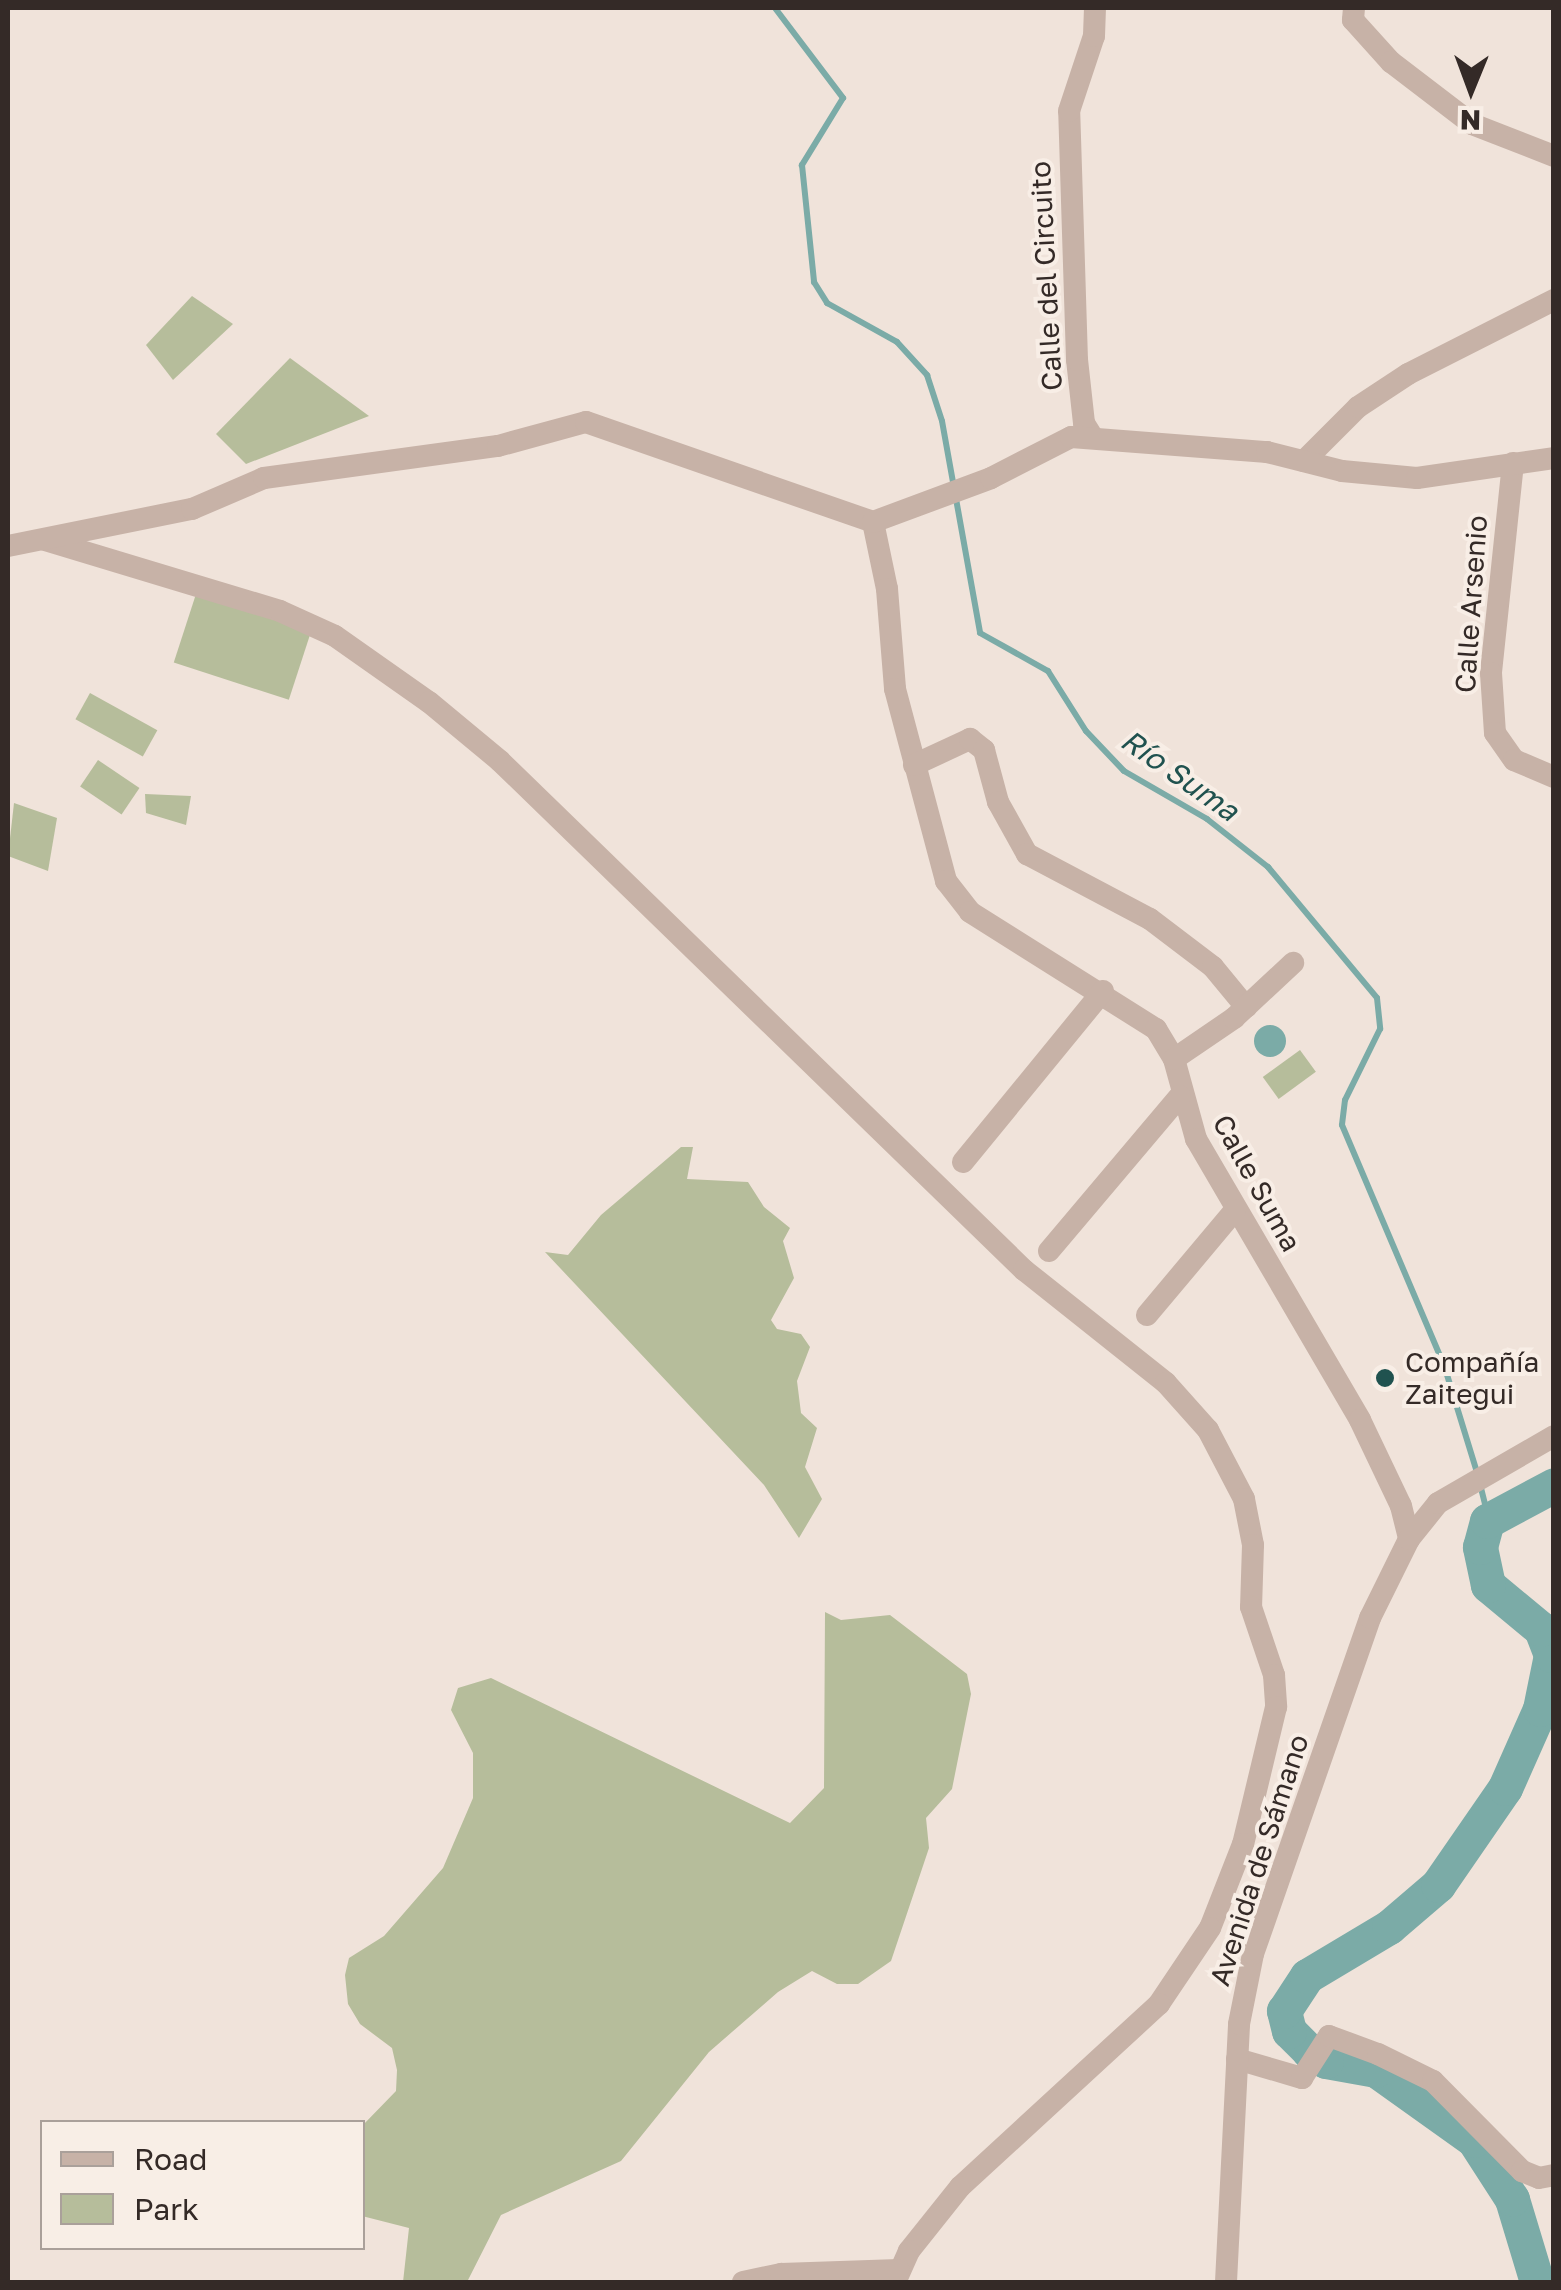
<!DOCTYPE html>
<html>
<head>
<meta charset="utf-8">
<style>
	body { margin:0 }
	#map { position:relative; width:1561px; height:2290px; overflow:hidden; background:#f0e3da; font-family:"Golos Text",sans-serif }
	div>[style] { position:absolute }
	.green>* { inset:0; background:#b6bd9b; transform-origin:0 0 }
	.water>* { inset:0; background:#7baba7 }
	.round { border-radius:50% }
	.stream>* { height:6px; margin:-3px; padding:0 3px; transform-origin:3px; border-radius:3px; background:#7baba7 }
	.river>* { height:35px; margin:-17.5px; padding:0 17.5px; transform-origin:17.5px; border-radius:17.5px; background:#7baba7 }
	.minor>* { height:22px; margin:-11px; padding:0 11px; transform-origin:11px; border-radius:11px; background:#c7b2a7 }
	.dots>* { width:28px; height:28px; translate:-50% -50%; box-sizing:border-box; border:5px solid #f8eee6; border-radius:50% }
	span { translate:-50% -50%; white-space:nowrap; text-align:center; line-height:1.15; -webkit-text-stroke:8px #f8eee6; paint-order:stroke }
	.street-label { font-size:28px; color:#342a27 }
	.poi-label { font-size:28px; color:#342a27 }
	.left { translate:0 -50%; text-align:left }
	.water-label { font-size:30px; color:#20524f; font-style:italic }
	.frame { position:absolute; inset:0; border:10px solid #342a27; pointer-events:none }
	.legend { position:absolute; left:40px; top:2120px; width:325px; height:130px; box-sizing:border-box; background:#f8eee6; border:2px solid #aaa09a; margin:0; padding:12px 18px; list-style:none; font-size:30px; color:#342a27 }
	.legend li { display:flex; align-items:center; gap:20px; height:50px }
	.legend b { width:50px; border:2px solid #aaa09a }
	.north { position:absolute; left:1421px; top:40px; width:100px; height:100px; -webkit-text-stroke:8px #f8eee6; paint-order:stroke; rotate:181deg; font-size:28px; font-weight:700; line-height:40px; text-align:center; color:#342a27 }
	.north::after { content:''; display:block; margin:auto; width:35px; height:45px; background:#342a27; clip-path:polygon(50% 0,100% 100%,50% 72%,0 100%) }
</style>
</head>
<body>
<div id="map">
	<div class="green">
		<div style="clip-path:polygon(192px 296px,233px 324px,173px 380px,146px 345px)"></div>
		<div style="clip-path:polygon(290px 358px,369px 416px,246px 464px,216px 434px)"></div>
		<div style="left:196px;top:594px;width:121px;height:72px;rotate:18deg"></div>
		<div style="left:90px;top:693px;width:77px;height:30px;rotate:29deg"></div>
		<div style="left:98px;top:760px;width:50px;height:32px;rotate:34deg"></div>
		<div style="clip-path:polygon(145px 794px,191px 796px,186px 825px,146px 813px)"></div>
		<div style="clip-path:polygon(14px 803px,57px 818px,48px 871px,8px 856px)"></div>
		<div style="left:1300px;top:1050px;width:27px;height:46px;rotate:54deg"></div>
		<div style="clip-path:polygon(681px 1147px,693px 1147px,687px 1179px,748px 1182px,764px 1207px,790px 1228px,783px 1241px,794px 1278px,771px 1320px,777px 1329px,801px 1334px,810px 1347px,797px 1381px,801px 1413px,817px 1428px,805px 1467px,822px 1499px,799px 1538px,764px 1485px,545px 1252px,568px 1255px,601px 1215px)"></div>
		<div style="clip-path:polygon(825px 1612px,841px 1620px,890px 1615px,967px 1674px,971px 1694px,952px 1789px,926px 1818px,929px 1848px,891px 1961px,858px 1984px,837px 1984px,812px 1971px,778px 1992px,709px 2052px,621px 2161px,501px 2215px,467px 2282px,403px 2282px,409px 2228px,362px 2216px,363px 2125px,396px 2091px,397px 2070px,392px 2048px,360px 2024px,348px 2004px,345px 1975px,349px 1958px,384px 1936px,443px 1868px,473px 1798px,473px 1753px,451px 1710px,458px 1688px,491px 1678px,790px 1823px,824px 1788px)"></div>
	</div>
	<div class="water">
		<div class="round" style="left:1254px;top:1025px;width:32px;height:32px"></div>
	</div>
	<div class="stream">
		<div style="left:775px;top:8px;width:113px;rotate:52.9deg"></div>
		<div style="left:843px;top:98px;width:79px;rotate:121.5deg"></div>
		<div style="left:802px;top:165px;width:118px;rotate:84.1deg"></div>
		<div style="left:814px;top:282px;width:25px;rotate:58deg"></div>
		<div style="left:827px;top:303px;width:80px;rotate:29.1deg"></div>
		<div style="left:897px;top:342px;width:45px;rotate:47.7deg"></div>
		<div style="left:927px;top:375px;width:48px;rotate:71.9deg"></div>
		<div style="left:942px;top:421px;width:215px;rotate:79.8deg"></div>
		<div style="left:980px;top:633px;width:78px;rotate:29.2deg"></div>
		<div style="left:1048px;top:671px;width:71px;rotate:57.7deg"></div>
		<div style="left:1086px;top:731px;width:55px;rotate:46.5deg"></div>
		<div style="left:1124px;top:771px;width:96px;rotate:30deg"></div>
		<div style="left:1207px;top:819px;width:78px;rotate:38.2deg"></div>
		<div style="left:1268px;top:867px;width:170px;rotate:50.2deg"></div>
		<div style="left:1377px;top:998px;width:31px;rotate:84deg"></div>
		<div style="left:1380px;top:1029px;width:79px;rotate:116.2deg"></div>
		<div style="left:1345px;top:1100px;width:25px;rotate:97deg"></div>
		<div style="left:1342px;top:1125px;width:261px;rotate:67deg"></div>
		<div style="left:1444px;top:1365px;width:112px;rotate:72.9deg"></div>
		<div style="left:1480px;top:1484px;width:38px;rotate:76deg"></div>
	</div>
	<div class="river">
		<div style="left:1537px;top:2282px;width:87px;rotate:-106.8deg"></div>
		<div style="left:1512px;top:2199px;width:70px;rotate:-122.8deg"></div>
		<div style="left:1474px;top:2140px;width:120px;rotate:-144.5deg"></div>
		<div style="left:1376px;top:2070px;width:51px;rotate:-169.8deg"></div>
		<div style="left:1326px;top:2061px;width:20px;rotate:-150deg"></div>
		<div style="left:1309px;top:2051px;width:28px;rotate:-135deg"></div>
		<div style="left:1289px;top:2031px;width:21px;rotate:-104deg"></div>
		<div style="left:1284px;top:2011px;width:42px;rotate:-56.7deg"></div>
		<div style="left:1307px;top:1976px;width:96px;rotate:-30.9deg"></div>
		<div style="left:1389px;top:1927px;width:65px;rotate:-40.6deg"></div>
		<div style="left:1438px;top:1885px;width:118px;rotate:-55.4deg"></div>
		<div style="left:1505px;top:1788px;width:86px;rotate:-66.1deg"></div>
		<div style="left:1540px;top:1709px;width:55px;rotate:-78.5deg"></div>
		<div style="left:1551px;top:1655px;width:28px;rotate:-111deg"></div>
		<div style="left:1541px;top:1629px;width:69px;rotate:-140.3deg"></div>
		<div style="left:1488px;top:1585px;width:39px;rotate:-102deg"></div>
		<div style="left:1480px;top:1547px;width:27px;rotate:-75deg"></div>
		<div style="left:1487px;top:1521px;width:76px;rotate:-28.2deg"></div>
	</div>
	<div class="minor">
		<div style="left:1354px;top:8px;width:12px;rotate:95deg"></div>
		<div style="left:1353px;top:20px;width:57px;rotate:47.9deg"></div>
		<div style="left:1391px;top:62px;width:102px;rotate:37.4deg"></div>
		<div style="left:1472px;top:124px;width:88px;rotate:21.3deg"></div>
		<div style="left:1092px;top:436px;width:15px;rotate:-122deg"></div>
		<div style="left:1084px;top:423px;width:63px;rotate:-96.3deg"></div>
		<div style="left:1077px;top:360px;width:249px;rotate:-91.8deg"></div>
		<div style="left:1069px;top:111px;width:79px;rotate:-71.6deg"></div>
		<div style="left:1094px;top:36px;width:28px;rotate:-88deg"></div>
		<div style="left:1304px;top:461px;width:76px;rotate:-45deg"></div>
		<div style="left:1358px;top:407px;width:60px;rotate:-33.4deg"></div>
		<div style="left:1408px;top:374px;width:164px;rotate:-26.9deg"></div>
		<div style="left:1513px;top:463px;width:211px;rotate:96deg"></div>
		<div style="left:1491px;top:673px;width:60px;rotate:86.2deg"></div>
		<div style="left:1495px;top:733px;width:33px;rotate:55deg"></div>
		<div style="left:1514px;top:760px;width:43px;rotate:23deg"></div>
		<div style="left:873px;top:522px;width:68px;rotate:78.2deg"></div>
		<div style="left:887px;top:589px;width:100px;rotate:85.4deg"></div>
		<div style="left:895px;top:689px;width:199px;rotate:75.1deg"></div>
		<div style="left:946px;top:881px;width:39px;rotate:52deg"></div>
		<div style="left:970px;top:912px;width:220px;rotate:32.2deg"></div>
		<div style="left:1156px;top:1029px;width:35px;rotate:59deg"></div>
		<div style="left:1174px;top:1059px;width:83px;rotate:74.6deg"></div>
		<div style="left:1196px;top:1139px;width:325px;rotate:59.7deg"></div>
		<div style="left:1360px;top:1420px;width:95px;rotate:64.5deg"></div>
		<div style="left:1401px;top:1506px;width:34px;rotate:76deg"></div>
		<div style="left:45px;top:540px;width:245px;rotate:16.8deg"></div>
		<div style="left:280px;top:611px;width:60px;rotate:24.4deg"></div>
		<div style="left:335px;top:636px;width:115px;rotate:35.1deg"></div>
		<div style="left:429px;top:702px;width:92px;rotate:39.7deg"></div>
		<div style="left:500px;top:761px;width:731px;rotate:44.17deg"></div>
		<div style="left:1024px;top:1270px;width:181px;rotate:38.5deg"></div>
		<div style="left:1166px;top:1383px;width:63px;rotate:48.2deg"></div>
		<div style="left:1208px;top:1430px;width:78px;rotate:62.4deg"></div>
		<div style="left:1244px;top:1499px;width:47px;rotate:78.9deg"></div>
		<div style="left:1253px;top:1545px;width:62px;rotate:91.8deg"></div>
		<div style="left:1251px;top:1607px;width:72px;rotate:71.3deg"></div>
		<div style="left:1274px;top:1675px;width:32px;rotate:86deg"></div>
		<div style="left:1276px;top:1707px;width:141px;rotate:103.5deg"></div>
		<div style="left:1243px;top:1844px;width:90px;rotate:111.4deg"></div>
		<div style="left:1210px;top:1928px;width:92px;rotate:123.9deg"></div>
		<div style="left:1159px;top:2004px;width:270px;rotate:137.4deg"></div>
		<div style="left:960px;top:2187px;width:82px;rotate:128.6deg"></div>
		<div style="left:909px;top:2251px;width:34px;rotate:114deg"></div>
		<div style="left:8px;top:546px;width:188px;rotate:-11.4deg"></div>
		<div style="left:192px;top:509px;width:78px;rotate:-23.3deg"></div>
		<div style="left:264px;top:478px;width:236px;rotate:-7.8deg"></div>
		<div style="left:498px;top:446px;width:91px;rotate:-15.3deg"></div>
		<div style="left:586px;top:422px;width:304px;rotate:19.2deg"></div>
		<div style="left:873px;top:522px;width:126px;rotate:-20.4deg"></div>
		<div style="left:991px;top:478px;width:90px;rotate:-27.1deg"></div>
		<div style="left:1071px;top:437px;width:197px;rotate:4.4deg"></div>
		<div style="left:1267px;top:452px;width:77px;rotate:14.2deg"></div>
		<div style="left:1342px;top:471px;width:75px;rotate:5.3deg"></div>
		<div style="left:1417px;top:478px;width:138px;rotate:-8.3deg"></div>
		<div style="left:914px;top:765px;width:62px;rotate:-24.9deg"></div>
		<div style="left:970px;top:739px;width:18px;rotate:38deg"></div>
		<div style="left:984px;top:750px;width:54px;rotate:74.9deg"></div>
		<div style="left:998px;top:802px;width:60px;rotate:60.9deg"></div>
		<div style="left:1027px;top:854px;width:139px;rotate:27.9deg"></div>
		<div style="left:1150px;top:919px;width:79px;rotate:37.3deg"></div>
		<div style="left:1213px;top:967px;width:52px;rotate:50.5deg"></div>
		<div style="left:1174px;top:1059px;width:73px;rotate:-34.3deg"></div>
		<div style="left:1234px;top:1018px;width:81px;rotate:-43deg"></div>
		<div style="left:963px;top:1162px;width:221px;rotate:-50.7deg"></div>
		<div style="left:1049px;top:1251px;width:203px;rotate:-49.8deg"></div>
		<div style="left:1147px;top:1315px;width:137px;rotate:-50deg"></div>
		<div style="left:1237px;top:2059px;width:68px;rotate:16.3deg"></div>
		<div style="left:1302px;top:2078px;width:50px;rotate:-57.3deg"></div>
		<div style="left:1329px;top:2036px;width:52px;rotate:20.2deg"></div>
		<div style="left:1378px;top:2054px;width:61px;rotate:26.1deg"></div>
		<div style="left:1433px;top:2081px;width:127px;rotate:45.3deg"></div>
		<div style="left:1522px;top:2171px;width:18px;rotate:22deg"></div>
		<div style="left:1539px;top:2178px;width:15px;rotate:-11deg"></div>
		<div style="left:743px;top:2282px;width:39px;rotate:-12deg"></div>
		<div style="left:781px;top:2274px;width:118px;rotate:-1.9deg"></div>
		<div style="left:1226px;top:2282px;width:258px;rotate:-87.1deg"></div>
		<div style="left:1239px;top:2024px;width:71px;rotate:-78.7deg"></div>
		<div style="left:1253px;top:1954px;width:356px;rotate:-70.8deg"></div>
		<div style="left:1370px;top:1618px;width:88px;rotate:-63.7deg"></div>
		<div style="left:1409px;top:1539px;width:46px;rotate:-51.1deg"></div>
		<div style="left:1438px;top:1503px;width:134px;rotate:-30deg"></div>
	</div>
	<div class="dots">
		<div style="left:1385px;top:1378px;background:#20524f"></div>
	</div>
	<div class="street-label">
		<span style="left:1046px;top:276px;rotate:-93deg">Calle del Circuito</span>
		<span style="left:1471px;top:604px;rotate:-86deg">Calle Arsenio</span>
		<span style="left:1257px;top:1183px;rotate:61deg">Calle Suma</span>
		<span style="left:1259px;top:1860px;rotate:-72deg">Avenida de Sámano</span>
	</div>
	<div class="poi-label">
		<span class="left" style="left:1405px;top:1378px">Compañía<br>Zaitegui</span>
	</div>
	<div class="water-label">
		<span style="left:1180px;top:775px;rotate:35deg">Río Suma</span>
	</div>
	<div class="frame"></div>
	<ul class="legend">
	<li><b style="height:12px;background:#c7b2a7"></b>Road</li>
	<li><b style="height:28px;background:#b6bd9b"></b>Park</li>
	</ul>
	<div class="north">N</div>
</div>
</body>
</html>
